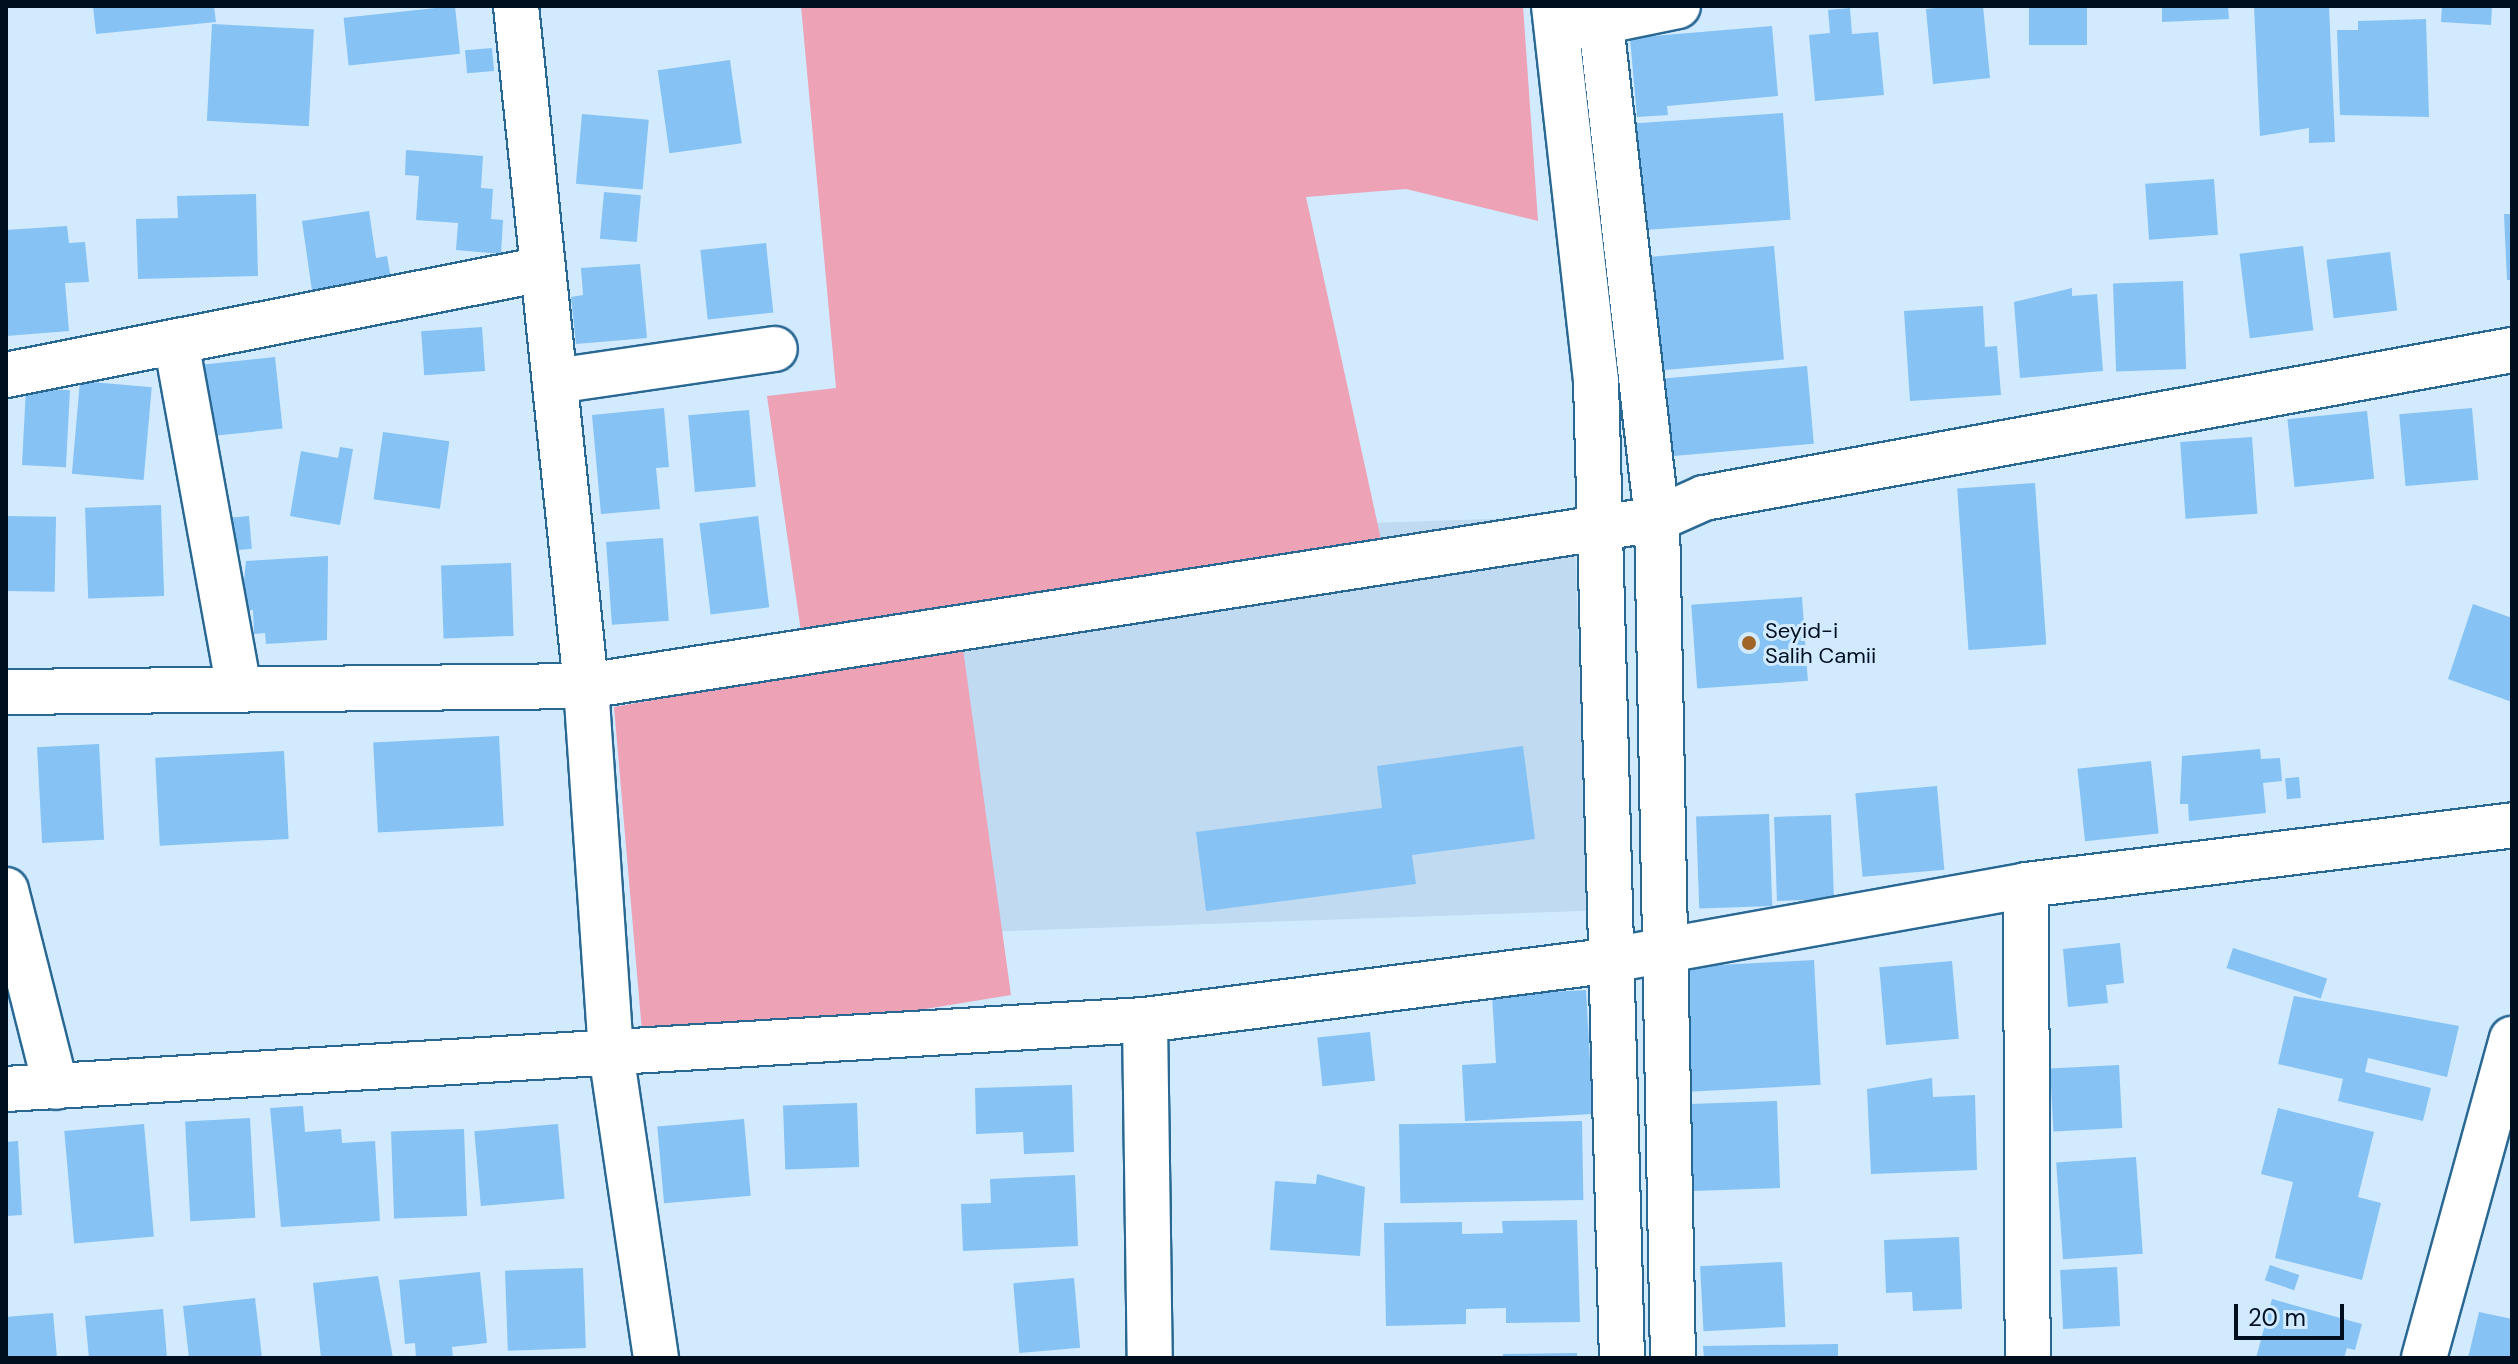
<!DOCTYPE html>
<html>
<head>
<meta charset="utf-8">
<style>
	body { margin:0 }
	#map { position:relative; width:2518px; height:1364px; overflow:hidden; background:#d1eafe; font-family:"DM Sans",sans-serif }
	div>[style] { position:absolute }
	.built>* { inset:0; background:#bfdaf1; transform-origin:0 0 }
	.green>* { inset:0; background:#eda2b5 }
	.building>* { inset:0; background:#86c2f3; transform-origin:0 0 }
	.roads { filter:drop-shadow(2px 0 #2a6894) drop-shadow(-2px 0 #2a6894) drop-shadow(0 2px #2a6894) drop-shadow(0 -2px #2a6894) }
	.minor>* { height:44px; margin:-22px; padding:0 22px; transform-origin:22px; border-radius:22px; background:#fff }
	.dots>* { width:22px; height:22px; translate:-50% -50%; box-sizing:border-box; border:4px solid #d1eafe; border-radius:50% }
	span { translate:-50% -50%; white-space:nowrap; text-align:center; line-height:1.15; -webkit-text-stroke:6px #d1eafe; paint-order:stroke }
	.poi-label { font-size:22px; color:#000f20 }
	.left { translate:0 -50%; text-align:left }
	.frame { position:absolute; inset:0; border:8px solid #000f20; pointer-events:none }
	.scale { position:absolute; left:2234px; top:1304px; width:110px; height:36px; box-sizing:border-box; border:4px solid #000f20; border-top:0; padding-left:10px; font-size:24px; line-height:28px; white-space:nowrap; color:#000f20; -webkit-text-stroke:6px #d1eafe; paint-order:stroke }
</style>
</head>
<body>
<div id="map">
	<div class="built">
		<div style="left:1574px;top:516px;width:395px;height:624px;rotate:88deg"></div>
	</div>
	<div class="green">
		<div style="clip-path:polygon(801px 6px,1523px 6px,1538px 221px,1406px 189px,1306px 197px,1382px 544px,959px 620px,1011px 995px,644px 1055px,614px 707px,807px 673px,767px 396px,836px 388px)"></div>
	</div>
	<div class="building">
		<div style="clip-path:polygon(93px 6px,214px 6px,216px 22px,96px 34px)"></div>
		<div style="left:455px;top:6px;width:48px;height:112px;rotate:84deg"></div>
		<div style="clip-path:polygon(1956px 6px,1983px 6px,1990px 78px,1933px 84px,1926px 9px)"></div>
		<div style="left:2029px;top:6px;width:58px;height:39px"></div>
		<div style="clip-path:polygon(2162px 6px,2228px 6px,2229px 19px,2162px 22px)"></div>
		<div style="clip-path:polygon(2254px 6px,2329px 6px,2335px 142px,2309px 143px,2309px 128px,2260px 136px)"></div>
		<div style="clip-path:polygon(2442px 6px,2492px 6px,2491px 25px,2441px 22px)"></div>
		<div style="clip-path:polygon(1850px 8px,1852px 34px,1878px 32px,1884px 95px,1815px 101px,1809px 35px,1830px 33px,1828px 10px)"></div>
		<div style="clip-path:polygon(2426px 19px,2429px 117px,2340px 115px,2337px 30px,2358px 30px,2358px 21px)"></div>
		<div style="left:212px;top:24px;width:102px;height:97px;rotate:3deg"></div>
		<div style="clip-path:polygon(1772px 26px,1778px 96px,1667px 106px,1668px 115px,1637px 117px,1630px 38px)"></div>
		<div style="left:492px;top:48px;width:23px;height:27px;rotate:85deg"></div>
		<div style="left:730px;top:60px;width:84px;height:73px;rotate:82deg"></div>
		<div style="left:1783px;top:113px;width:107px;height:150px;rotate:86deg"></div>
		<div style="left:582px;top:114px;width:67px;height:70px;rotate:5deg"></div>
		<div style="clip-path:polygon(406px 150px,483px 156px,481px 188px,493px 189px,491px 219px,503px 220px,501px 254px,456px 250px,458px 223px,416px 220px,419px 176px,405px 175px)"></div>
		<div style="left:2214px;top:179px;width:56px;height:69px;rotate:86deg"></div>
		<div style="left:604px;top:192px;width:37px;height:47px;rotate:5deg"></div>
		<div style="clip-path:polygon(256px 194px,258px 276px,138px 279px,136px 219px,178px 218px,177px 196px)"></div>
		<div style="clip-path:polygon(369px 211px,376px 258px,387px 256px,391px 279px,312px 291px,302px 221px)"></div>
		<div style="clip-path:polygon(2504px 214px,2512px 214px,2512px 280px,2507px 280px)"></div>
		<div style="clip-path:polygon(67px 226px,69px 243px,85px 242px,89px 282px,65px 283px,69px 331px,6px 336px,6px 230px)"></div>
		<div style="left:766px;top:243px;width:70px;height:66px;rotate:84deg"></div>
		<div style="left:1774px;top:246px;width:114px;height:131px;rotate:85deg"></div>
		<div style="left:2303px;top:246px;width:85px;height:64px;rotate:83deg"></div>
		<div style="left:2390px;top:252px;width:59px;height:64px;rotate:83deg"></div>
		<div style="clip-path:polygon(640px 264px,647px 338px,576px 344px,571px 297px,583px 295px,581px 268px)"></div>
		<div style="left:2183px;top:281px;width:88px;height:70px;rotate:88deg"></div>
		<div style="clip-path:polygon(2072px 288px,2072px 296px,2097px 294px,2103px 371px,2020px 378px,2014px 302px)"></div>
		<div style="clip-path:polygon(1983px 306px,1985px 347px,1997px 346px,2001px 395px,1910px 401px,1904px 311px)"></div>
		<div style="left:482px;top:327px;width:44px;height:61px;rotate:86deg"></div>
		<div style="left:275px;top:357px;width:72px;height:76px;rotate:84deg"></div>
		<div style="left:1807px;top:366px;width:78px;height:155px;rotate:85deg"></div>
		<div style="left:80px;top:381px;width:72px;height:93px;rotate:5deg"></div>
		<div style="left:26px;top:388px;width:44px;height:77px;rotate:3deg"></div>
		<div style="clip-path:polygon(664px 408px,669px 467px,656px 468px,660px 509px,601px 514px,592px 415px)"></div>
		<div style="left:2472px;top:408px;width:72px;height:73px;rotate:85deg"></div>
		<div style="left:749px;top:410px;width:77px;height:61px;rotate:85deg"></div>
		<div style="left:2367px;top:411px;width:68px;height:80px;rotate:84deg"></div>
		<div style="left:383px;top:432px;width:67px;height:68px;rotate:8deg"></div>
		<div style="left:2252px;top:437px;width:77px;height:72px;rotate:86deg"></div>
		<div style="clip-path:polygon(340px 447px,353px 449px,340px 525px,290px 516px,301px 451px,338px 458px)"></div>
		<div style="left:2035px;top:483px;width:162px;height:78px;rotate:86deg"></div>
		<div style="left:161px;top:505px;width:91px;height:76px;rotate:88deg"></div>
		<div style="left:6px;top:516px;width:50px;height:75px;rotate:1deg"></div>
		<div style="left:249px;top:516px;width:33px;height:33px;rotate:85deg"></div>
		<div style="left:758px;top:516px;width:92px;height:59px;rotate:83deg"></div>
		<div style="left:663px;top:538px;width:83px;height:57px;rotate:86deg"></div>
		<div style="clip-path:polygon(328px 556px,327px 640px,266px 644px,265px 633px,254px 634px,253px 610px,241px 611px,246px 561px)"></div>
		<div style="left:511px;top:563px;width:73px;height:70px;rotate:88deg"></div>
		<div style="left:1802px;top:597px;width:84px;height:111px;rotate:86deg"></div>
		<div style="clip-path:polygon(2473px 604px,2512px 618px,2512px 702px,2448px 679px)"></div>
		<div style="left:499px;top:736px;width:90px;height:126px;rotate:87deg"></div>
		<div style="left:99px;top:744px;width:96px;height:62px;rotate:87deg"></div>
		<div style="clip-path:polygon(1523px 746px,1535px 839px,1412px 855px,1416px 884px,1206px 911px,1196px 832px,1382px 808px,1377px 766px)"></div>
		<div style="clip-path:polygon(2260px 749px,2261px 759px,2280px 758px,2282px 781px,2263px 783px,2266px 813px,2189px 821px,2188px 804px,2180px 804px,2182px 756px)"></div>
		<div style="left:284px;top:751px;width:88px;height:129px;rotate:87deg"></div>
		<div style="left:2151px;top:761px;width:73px;height:74px;rotate:84deg"></div>
		<div style="left:2299px;top:777px;width:21px;height:14px;rotate:85deg"></div>
		<div style="left:1937px;top:786px;width:84px;height:82px;rotate:85deg"></div>
		<div style="left:1769px;top:814px;width:92px;height:73px;rotate:88deg"></div>
		<div style="left:1831px;top:815px;width:84px;height:57px;rotate:88deg"></div>
		<div style="clip-path:polygon(2120px 943px,2124px 983px,2106px 985px,2108px 1003px,2068px 1007px,2063px 949px)"></div>
		<div style="left:2233px;top:948px;width:99px;height:21px;rotate:18deg"></div>
		<div style="left:1814px;top:960px;width:125px;height:132px;rotate:87deg"></div>
		<div style="left:1952px;top:961px;width:78px;height:73px;rotate:85deg"></div>
		<div style="clip-path:polygon(1586px 990px,1593px 1114px,1465px 1121px,1462px 1065px,1496px 1063px,1492px 995px)"></div>
		<div style="clip-path:polygon(2294px 996px,2459px 1026px,2447px 1077px,2368px 1058px,2365px 1072px,2431px 1088px,2423px 1121px,2338px 1101px,2343px 1079px,2278px 1064px)"></div>
		<div style="left:1370px;top:1032px;width:49px;height:53px;rotate:84deg"></div>
		<div style="left:2119px;top:1065px;width:63px;height:69px;rotate:87deg"></div>
		<div style="clip-path:polygon(1932px 1078px,1933px 1097px,1975px 1095px,1977px 1170px,1871px 1174px,1867px 1089px)"></div>
		<div style="clip-path:polygon(1072px 1085px,1074px 1152px,1024px 1154px,1023px 1132px,976px 1134px,975px 1088px)"></div>
		<div style="left:1777px;top:1101px;width:87px;height:87px;rotate:88deg"></div>
		<div style="left:857px;top:1103px;width:64px;height:74px;rotate:88deg"></div>
		<div style="clip-path:polygon(303px 1106px,305px 1132px,341px 1129px,342px 1143px,375px 1141px,380px 1221px,281px 1227px,270px 1108px)"></div>
		<div style="clip-path:polygon(2278px 1108px,2374px 1132px,2358px 1197px,2381px 1203px,2362px 1280px,2275px 1258px,2293px 1182px,2261px 1174px)"></div>
		<div style="left:250px;top:1118px;width:100px;height:65px;rotate:87deg"></div>
		<div style="left:744px;top:1119px;width:77px;height:87px;rotate:85deg"></div>
		<div style="left:1582px;top:1121px;width:79px;height:183px;rotate:89deg"></div>
		<div style="left:144px;top:1124px;width:113px;height:80px;rotate:85deg"></div>
		<div style="left:558px;top:1124px;width:75px;height:84px;rotate:85deg"></div>
		<div style="left:464px;top:1129px;width:87px;height:73px;rotate:88deg"></div>
		<div style="clip-path:polygon(18px 1141px,22px 1215px,6px 1216px,6px 1142px)"></div>
		<div style="left:2136px;top:1157px;width:97px;height:80px;rotate:86deg"></div>
		<div style="clip-path:polygon(1317px 1174px,1365px 1187px,1360px 1256px,1270px 1250px,1275px 1181px,1316px 1184px)"></div>
		<div style="clip-path:polygon(1075px 1175px,1078px 1246px,963px 1251px,961px 1204px,991px 1203px,990px 1179px)"></div>
		<div style="clip-path:polygon(1577px 1220px,1580px 1322px,1506px 1323px,1506px 1308px,1466px 1309px,1466px 1324px,1386px 1326px,1384px 1223px,1462px 1222px,1462px 1234px,1503px 1233px,1502px 1221px)"></div>
		<div style="clip-path:polygon(1959px 1237px,1962px 1309px,1913px 1311px,1912px 1292px,1886px 1293px,1884px 1240px)"></div>
		<div style="left:1782px;top:1262px;width:65px;height:82px;rotate:87deg"></div>
		<div style="left:2270px;top:1265px;width:31px;height:16px;rotate:19deg"></div>
		<div style="left:2117px;top:1267px;width:59px;height:57px;rotate:87deg"></div>
		<div style="left:583px;top:1268px;width:80px;height:78px;rotate:88deg"></div>
		<div style="clip-path:polygon(480px 1272px,487px 1343px,452px 1347px,453px 1358px,416px 1358px,415px 1343px,405px 1344px,399px 1280px)"></div>
		<div style="clip-path:polygon(378px 1276px,393px 1358px,321px 1358px,313px 1283px)"></div>
		<div style="left:1074px;top:1278px;width:70px;height:61px;rotate:85deg"></div>
		<div style="clip-path:polygon(255px 1298px,262px 1358px,189px 1358px,183px 1306px)"></div>
		<div style="clip-path:polygon(2272px 1299px,2362px 1324px,2355px 1350px,2347px 1348px,2344px 1358px,2256px 1358px)"></div>
		<div style="clip-path:polygon(163px 1309px,167px 1358px,89px 1358px,85px 1316px)"></div>
		<div style="clip-path:polygon(2479px 1312px,2512px 1319px,2512px 1358px,2468px 1358px)"></div>
		<div style="clip-path:polygon(53px 1313px,57px 1358px,6px 1358px,6px 1317px)"></div>
		<div style="clip-path:polygon(1838px 1344px,1838px 1358px,1704px 1358px,1703px 1346px)"></div>
		<div style="clip-path:polygon(1577px 1353px,1577px 1358px,1503px 1358px,1503px 1354px)"></div>
	</div>
	<div class="roads">
		<div class="minor">
			<div style="left:516px;top:6px;width:684px;rotate:84.12deg"></div>
			<div style="left:586px;top:686px;width:368px;rotate:86.1deg"></div>
			<div style="left:611px;top:1053px;width:308px;rotate:81.6deg"></div>
			<div style="left:1554px;top:6px;width:377px;rotate:83.6deg"></div>
			<div style="left:1596px;top:381px;width:977px;rotate:88.48deg"></div>
			<div style="left:1599px;top:6px;width:516px;rotate:83.55deg"></div>
			<div style="left:1657px;top:519px;width:839px;rotate:88.91deg"></div>
			<div style="left:1576px;top:27px;width:104px;rotate:-11.6deg"></div>
			<div style="left:176px;top:342px;width:352px;rotate:79.7deg"></div>
			<div style="left:6px;top:375px;width:547px;rotate:-11.17deg"></div>
			<div style="left:555px;top:381px;width:222px;rotate:-8.3deg"></div>
			<div style="left:6px;top:692px;width:580px;rotate:-0.59deg"></div>
			<div style="left:586px;top:686px;width:1084px;rotate:-8.86deg"></div>
			<div style="left:1657px;top:519px;width:51px;rotate:-24.1deg"></div>
			<div style="left:1704px;top:498px;width:821px;rotate:-10.38deg"></div>
			<div style="left:2026px;top:885px;width:473px;rotate:89.8deg"></div>
			<div style="left:6px;top:890px;width:203px;rotate:75.8deg"></div>
			<div style="left:1145px;top:1020px;width:338px;rotate:89.2deg"></div>
			<div style="left:6px;top:1089px;width:1141px;rotate:-3.47deg"></div>
			<div style="left:1145px;top:1020px;width:470px;rotate:-7.3deg"></div>
			<div style="left:1611px;top:960px;width:422px;rotate:-10.2deg"></div>
			<div style="left:2026px;top:885px;width:490px;rotate:-7deg"></div>
			<div style="left:2424px;top:1358px;width:331px;rotate:-74.6deg"></div>
		</div>
	</div>
	<div class="dots">
		<div style="left:1749px;top:643px;background:#a16627"></div>
	</div>
	<div class="poi-label">
		<span class="left" style="left:1765px;top:643px">Seyid-i<br>Salih Camii</span>
	</div>
	<div class="frame"></div>
	<div class="scale">20 m</div>
</div>
</body>
</html>
